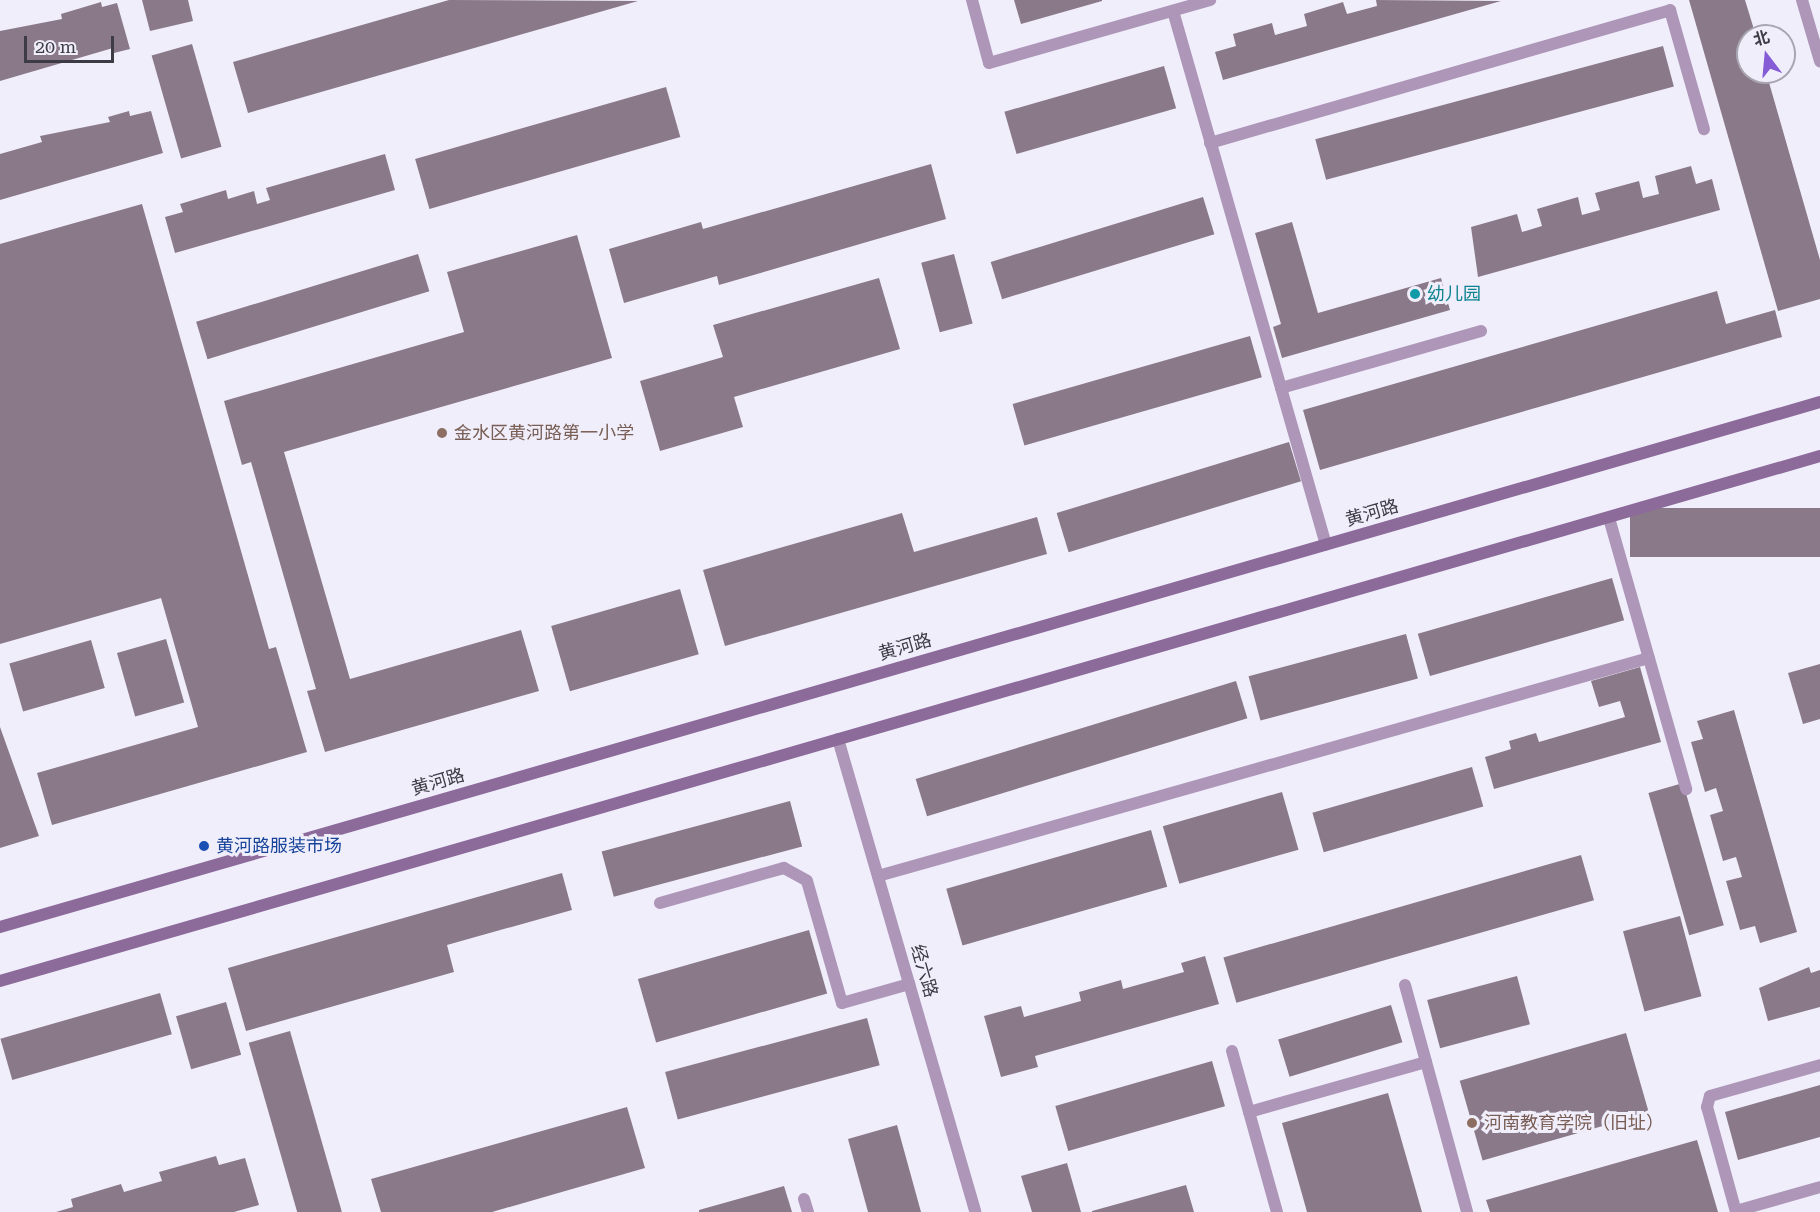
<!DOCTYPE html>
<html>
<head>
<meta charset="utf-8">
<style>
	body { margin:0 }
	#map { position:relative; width:1820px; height:1212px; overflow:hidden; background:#f1eefc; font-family:"Roboto Serif","Noto Sans SC",serif }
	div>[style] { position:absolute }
	.building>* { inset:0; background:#8a7989; transform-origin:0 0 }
	.lane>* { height:12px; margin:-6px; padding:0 6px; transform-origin:6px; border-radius:6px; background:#ad96b8 }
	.street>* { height:12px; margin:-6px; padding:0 6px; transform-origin:6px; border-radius:6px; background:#ad96b8 }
	.secondary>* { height:12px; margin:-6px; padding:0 6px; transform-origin:6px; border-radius:6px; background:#8c6b9b }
	.dots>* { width:16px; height:16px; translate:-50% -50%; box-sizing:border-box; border:3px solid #f1eefc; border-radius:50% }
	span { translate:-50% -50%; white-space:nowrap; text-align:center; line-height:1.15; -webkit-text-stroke:6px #f1eefc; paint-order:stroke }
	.culture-label { font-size:18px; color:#0d838f }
	.left { translate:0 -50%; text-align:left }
	.education-label { font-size:18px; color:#785e54 }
	.street-label { font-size:18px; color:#3d3b44 }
	.transit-label { font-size:18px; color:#164399 }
	.north { position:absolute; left:1736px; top:24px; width:60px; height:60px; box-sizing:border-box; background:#f1eefc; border:2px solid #a9a6b2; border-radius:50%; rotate:344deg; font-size:16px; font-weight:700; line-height:24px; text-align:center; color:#3d3b44 }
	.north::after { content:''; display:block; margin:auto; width:21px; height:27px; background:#855cd6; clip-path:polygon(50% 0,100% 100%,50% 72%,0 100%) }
	.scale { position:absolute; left:24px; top:36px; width:90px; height:27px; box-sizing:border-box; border:3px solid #3d3b44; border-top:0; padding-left:8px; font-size:18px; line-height:21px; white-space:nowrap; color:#3d3b44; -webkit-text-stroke:4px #f1eefc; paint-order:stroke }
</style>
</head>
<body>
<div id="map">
	<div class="building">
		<div style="clip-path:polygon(142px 0,188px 0,193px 21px,150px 31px)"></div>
		<div style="clip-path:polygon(449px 0,638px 1px,248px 113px,233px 62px)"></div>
		<div style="clip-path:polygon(1014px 0,1102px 0,1102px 1px,1021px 24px)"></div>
		<div style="clip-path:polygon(1376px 0,1501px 1px,1223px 80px,1215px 52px,1236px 46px,1233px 34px,1272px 23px,1275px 35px,1307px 26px,1304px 14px,1343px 2px,1347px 14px,1377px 6px)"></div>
		<div style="clip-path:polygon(1689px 0,1745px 0,1756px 36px,1748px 36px,1748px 72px,1766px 72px,1820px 260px,1820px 299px,1778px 311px)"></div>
		<div style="clip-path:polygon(101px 2px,102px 7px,117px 3px,130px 49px,114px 53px,113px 48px,0 81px,0 31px,62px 19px,61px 14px)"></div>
		<div style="left:192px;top:44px;width:107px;height:42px;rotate:74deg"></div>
		<div style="left:1663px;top:46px;width:42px;height:360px;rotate:75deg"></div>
		<div style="left:1164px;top:66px;width:44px;height:166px;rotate:74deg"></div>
		<div style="left:666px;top:87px;width:52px;height:261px;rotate:74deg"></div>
		<div style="clip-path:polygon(129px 111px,130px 116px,151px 111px,163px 153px,0 200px,0 154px,42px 142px,40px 136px,110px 122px,108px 117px)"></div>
		<div style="clip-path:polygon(385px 154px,395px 190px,175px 253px,165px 217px,183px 212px,180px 204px,226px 190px,228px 199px,254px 191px,257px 204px,270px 200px,266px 188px)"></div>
		<div style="clip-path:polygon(931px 164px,946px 219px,719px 285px,717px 276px,624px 303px,609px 249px,701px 222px,703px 229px)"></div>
		<div style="clip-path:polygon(1691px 166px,1696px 184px,1712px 179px,1720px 210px,1478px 277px,1471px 227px,1517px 214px,1522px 232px,1542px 226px,1537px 209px,1578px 197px,1582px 215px,1600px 210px,1595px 193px,1639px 181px,1643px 198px,1659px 194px,1655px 176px)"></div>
		<div style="left:1203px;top:197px;width:39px;height:222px;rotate:73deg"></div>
		<div style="clip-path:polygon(142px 204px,269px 649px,276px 647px,307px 752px,52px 825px,37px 773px,198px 727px,161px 598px,0 644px,0 244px)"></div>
		<div style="clip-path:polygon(1292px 222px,1318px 313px,1441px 278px,1450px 310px,1282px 358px,1273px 327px,1281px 324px,1255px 233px)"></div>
		<div style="clip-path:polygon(577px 235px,612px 358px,284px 452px,350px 679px,521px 630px,539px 691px,325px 752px,307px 691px,316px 689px,251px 462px,242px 465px,224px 401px,464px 332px,447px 272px)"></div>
		<div style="left:418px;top:254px;width:39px;height:232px;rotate:73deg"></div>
		<div style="left:954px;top:254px;width:72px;height:34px;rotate:75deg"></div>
		<div style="clip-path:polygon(879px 278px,900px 349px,734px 397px,743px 427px,660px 451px,640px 381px,723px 357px,713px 325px)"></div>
		<div style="clip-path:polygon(1717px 291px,1726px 324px,1775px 310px,1782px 337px,1320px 470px,1303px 410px)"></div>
		<div style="left:1250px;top:336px;width:43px;height:247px;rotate:74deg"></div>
		<div style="left:1289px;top:442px;width:41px;height:243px;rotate:73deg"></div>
		<div style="left:1820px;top:508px;width:49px;height:190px;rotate:90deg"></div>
		<div style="clip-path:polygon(902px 513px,914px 552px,1037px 517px,1047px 554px,725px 646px,703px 570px)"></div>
		<div style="left:1612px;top:578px;width:44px;height:202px;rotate:74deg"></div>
		<div style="left:680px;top:589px;width:68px;height:134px;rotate:74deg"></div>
		<div style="left:1406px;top:634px;width:46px;height:163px;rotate:75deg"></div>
		<div style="left:166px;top:639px;width:66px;height:51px;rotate:74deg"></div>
		<div style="left:91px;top:640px;width:50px;height:85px;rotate:74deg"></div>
		<div style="clip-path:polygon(1820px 664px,1820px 719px,1803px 724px,1788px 673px)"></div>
		<div style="clip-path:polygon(1640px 667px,1661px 742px,1494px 789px,1485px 757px,1511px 749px,1509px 741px,1536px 733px,1539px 742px,1625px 717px,1620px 701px,1599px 707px,1591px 681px)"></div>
		<div style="left:1236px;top:681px;width:39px;height:335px;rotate:73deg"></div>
		<div style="clip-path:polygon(1734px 710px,1797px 932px,1760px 943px,1755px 926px,1740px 930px,1726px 881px,1742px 877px,1736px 857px,1723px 861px,1710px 815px,1723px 811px,1716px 788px,1705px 792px,1691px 742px,1703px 739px,1697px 721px)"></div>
		<div style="clip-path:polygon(0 727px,39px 836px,0 848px)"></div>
		<div style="left:1472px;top:767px;width:41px;height:166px;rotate:74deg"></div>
		<div style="left:1683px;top:783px;width:148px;height:36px;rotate:74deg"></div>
		<div style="left:1282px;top:792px;width:60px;height:124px;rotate:74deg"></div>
		<div style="left:790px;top:801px;width:47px;height:195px;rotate:75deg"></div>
		<div style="left:1151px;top:830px;width:59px;height:213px;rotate:74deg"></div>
		<div style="left:1581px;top:855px;width:47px;height:372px;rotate:74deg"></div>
		<div style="clip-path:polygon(562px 873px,572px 910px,447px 945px,454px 972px,246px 1031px,228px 968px)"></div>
		<div style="left:1680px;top:916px;width:83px;height:59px;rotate:75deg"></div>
		<div style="left:809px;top:930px;width:66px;height:178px;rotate:74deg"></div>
		<div style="clip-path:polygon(1205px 956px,1219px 1004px,1035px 1056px,1038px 1067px,1001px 1077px,984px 1016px,1021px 1006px,1024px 1017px,1081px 1001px,1079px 992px,1121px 980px,1123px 989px,1184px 972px,1181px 963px)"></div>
		<div style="clip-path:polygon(1809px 967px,1811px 973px,1820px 970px,1820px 1007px,1768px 1021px,1759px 988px)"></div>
		<div style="left:1517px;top:976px;width:50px;height:93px;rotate:75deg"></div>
		<div style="left:160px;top:993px;width:43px;height:166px;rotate:74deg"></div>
		<div style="left:226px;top:1002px;width:55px;height:52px;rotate:74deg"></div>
		<div style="left:1391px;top:1005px;width:39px;height:118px;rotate:73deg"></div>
		<div style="left:867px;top:1018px;width:49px;height:209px;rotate:75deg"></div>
		<div style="left:290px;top:1031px;width:188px;height:43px;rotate:74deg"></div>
		<div style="left:1626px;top:1033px;width:83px;height:173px;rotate:74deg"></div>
		<div style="left:1212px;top:1061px;width:47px;height:163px;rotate:74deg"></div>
		<div style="clip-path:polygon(1820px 1085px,1820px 1137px,1738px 1160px,1725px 1112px)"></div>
		<div style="clip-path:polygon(1388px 1093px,1422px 1212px,1307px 1212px,1282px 1123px)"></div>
		<div style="clip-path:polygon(627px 1107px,645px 1168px,492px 1212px,381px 1212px,371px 1179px)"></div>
		<div style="clip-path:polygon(897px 1125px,921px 1212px,868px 1212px,848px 1139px)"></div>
		<div style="clip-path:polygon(1697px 1140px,1718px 1212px,1490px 1212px,1486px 1200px)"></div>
		<div style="clip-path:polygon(216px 1156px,219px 1165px,245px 1158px,259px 1205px,234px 1212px,56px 1212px,73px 1207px,71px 1199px,121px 1184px,124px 1192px,162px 1181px,159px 1172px)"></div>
		<div style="clip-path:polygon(1067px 1163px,1081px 1212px,1032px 1212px,1021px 1176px)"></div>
		<div style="clip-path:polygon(1186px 1185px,1194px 1212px,1092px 1212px,1092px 1211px)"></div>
		<div style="clip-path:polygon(784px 1186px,792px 1212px,699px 1212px,699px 1210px)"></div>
	</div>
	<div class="lane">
		<div style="left:972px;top:0;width:65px;rotate:74.9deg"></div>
		<div style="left:989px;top:63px;width:230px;rotate:-15.9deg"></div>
		<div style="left:1173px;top:11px;width:555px;rotate:74.01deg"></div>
		<div style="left:1210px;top:143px;width:479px;rotate:-16.1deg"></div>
		<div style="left:1670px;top:10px;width:124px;rotate:74.1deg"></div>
		<div style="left:1281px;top:388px;width:208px;rotate:-15.9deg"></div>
		<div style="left:1609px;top:518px;width:282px;rotate:74.1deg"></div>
		<div style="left:878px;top:876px;width:801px;rotate:-15.79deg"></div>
		<div style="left:660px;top:903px;width:129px;rotate:-15.8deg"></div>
		<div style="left:784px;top:868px;width:26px;rotate:29deg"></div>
		<div style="left:807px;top:881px;width:127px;rotate:74deg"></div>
		<div style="left:842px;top:1003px;width:70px;rotate:-15.8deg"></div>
		<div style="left:1405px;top:985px;width:235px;rotate:74.7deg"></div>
		<div style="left:1232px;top:1051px;width:167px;rotate:74.4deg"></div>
		<div style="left:1249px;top:1112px;width:184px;rotate:-15.8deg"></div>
		<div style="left:804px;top:1199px;width:14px;rotate:73deg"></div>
		<div style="left:1736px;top:1211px;width:87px;rotate:-15.9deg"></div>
		<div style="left:1736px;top:1212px;width:109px;rotate:-105.4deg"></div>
		<div style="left:1707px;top:1107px;width:11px;rotate:-75deg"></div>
		<div style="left:1710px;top:1096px;width:114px;rotate:-15.7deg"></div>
	</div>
	<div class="street">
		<div style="left:1802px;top:0;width:64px;rotate:73.6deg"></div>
		<div style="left:838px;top:739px;width:492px;rotate:73.8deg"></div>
	</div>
	<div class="secondary">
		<div style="left:0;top:927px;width:1894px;rotate:-16.09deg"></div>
		<div style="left:0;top:981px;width:1894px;rotate:-16.09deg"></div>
	</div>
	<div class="dots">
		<div style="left:1415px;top:294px;background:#0f9aa8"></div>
		<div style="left:442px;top:433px;background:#8d6e63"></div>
		<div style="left:204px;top:846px;background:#1a4fb4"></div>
		<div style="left:1472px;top:1123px;background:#8d6e63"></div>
	</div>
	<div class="culture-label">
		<span class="left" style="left:1427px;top:294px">幼儿园</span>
	</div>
	<div class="education-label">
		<span class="left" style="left:454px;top:433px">金水区黄河路第一小学</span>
		<span class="left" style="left:1484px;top:1123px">河南教育学院（旧址）</span>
	</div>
	<div class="street-label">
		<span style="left:1372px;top:513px;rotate:-16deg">黄河路</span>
		<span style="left:905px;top:647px;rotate:-16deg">黄河路</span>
		<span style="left:438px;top:782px;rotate:-16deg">黄河路</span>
		<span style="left:924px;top:971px;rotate:74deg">经六路</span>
	</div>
	<div class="transit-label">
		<span class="left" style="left:216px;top:846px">黄河路服装市场</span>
	</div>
	<div class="north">北</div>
	<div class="scale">20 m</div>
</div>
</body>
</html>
